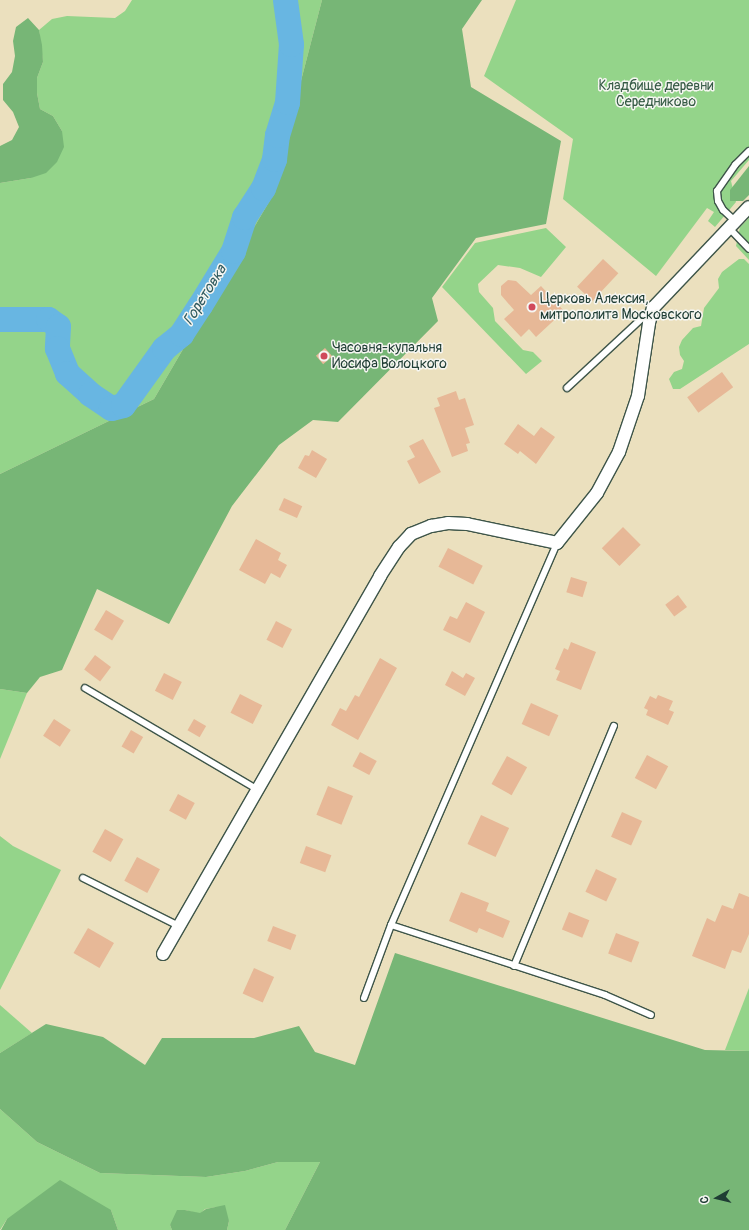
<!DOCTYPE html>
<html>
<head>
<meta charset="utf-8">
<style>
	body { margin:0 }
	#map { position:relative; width:749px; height:1230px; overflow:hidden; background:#ebe0be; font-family:Pangolin,sans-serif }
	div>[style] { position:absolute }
	.green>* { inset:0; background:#94d48a }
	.forest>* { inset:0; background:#77b676 }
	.river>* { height:25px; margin:-12.5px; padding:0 12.5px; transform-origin:12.5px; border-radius:12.5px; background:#68b6e2 }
	.building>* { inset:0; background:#e7b897; transform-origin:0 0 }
	.roads { filter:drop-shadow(1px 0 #3e5549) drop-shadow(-1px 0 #3e5549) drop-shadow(0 1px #3e5549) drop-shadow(0 -1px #3e5549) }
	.service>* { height:6px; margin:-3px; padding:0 3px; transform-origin:3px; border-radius:3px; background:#fff }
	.minor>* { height:12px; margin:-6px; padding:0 6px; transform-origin:6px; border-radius:6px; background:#fff }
	.dots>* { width:11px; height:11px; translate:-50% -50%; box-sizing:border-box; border:2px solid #f6f6f2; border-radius:50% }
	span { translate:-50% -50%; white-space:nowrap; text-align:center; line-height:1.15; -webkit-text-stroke:3px #f6f6f2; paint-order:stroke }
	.park-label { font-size:14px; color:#365b45 }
	.poi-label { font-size:14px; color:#1f3d34 }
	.left { translate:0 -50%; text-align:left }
	.water-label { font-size:15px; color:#315b60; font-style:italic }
	.north { position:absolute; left:697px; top:1178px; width:40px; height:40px; -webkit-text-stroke:3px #f6f6f2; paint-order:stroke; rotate:262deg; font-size:11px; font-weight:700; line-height:16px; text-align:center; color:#1f3d34 }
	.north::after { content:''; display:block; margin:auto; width:14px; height:18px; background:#1f3d34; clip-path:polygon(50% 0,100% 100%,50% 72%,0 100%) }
</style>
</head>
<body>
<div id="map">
	<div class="green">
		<div style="clip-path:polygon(132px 0,322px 0,270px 200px,154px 399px,0 474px,0 183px,31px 178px,62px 131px,53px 116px,40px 109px,37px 93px,37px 78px,43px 62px,39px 30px,52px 19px,67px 16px,115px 18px,125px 11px)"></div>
		<div style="clip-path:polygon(516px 0,749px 0,749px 160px,731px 181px,736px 202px,715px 227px,708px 221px,714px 212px,707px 208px,656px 276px,563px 199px,573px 139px,484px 76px)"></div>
		<div style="clip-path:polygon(749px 218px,749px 260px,736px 246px,740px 227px)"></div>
		<div style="clip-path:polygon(546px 228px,566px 247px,541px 277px,520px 268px,498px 265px,478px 284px,479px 292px,493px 308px,495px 321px,523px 350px,533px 352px,542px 361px,526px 374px,442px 287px,475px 243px)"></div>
		<div style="clip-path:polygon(739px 259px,744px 259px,749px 264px,749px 344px,680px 389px,673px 389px,669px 379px,674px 372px,682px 369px,684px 361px,680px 355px,679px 347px,682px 340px,693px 328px,701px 326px,704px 308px,719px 288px,718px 279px,722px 272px)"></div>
		<div style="clip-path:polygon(0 689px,27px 693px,0 759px)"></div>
		<div style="clip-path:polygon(0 836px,13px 846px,61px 870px,0 990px)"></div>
		<div style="clip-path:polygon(749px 988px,749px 1051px,725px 1050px)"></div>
		<div style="clip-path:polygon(0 1005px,32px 1033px,0 1053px)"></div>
		<div style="clip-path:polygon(0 1109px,37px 1142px,100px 1173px,206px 1177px,245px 1171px,278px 1162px,320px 1162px,285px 1230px,227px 1230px,229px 1221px,217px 1207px,205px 1209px,200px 1214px,185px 1210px,170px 1225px,172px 1230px,118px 1230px,111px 1210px,7px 1219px,0 1230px)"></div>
	</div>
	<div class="forest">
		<div style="clip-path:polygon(322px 0,482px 0,462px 29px,471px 87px,561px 141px,546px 224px,476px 238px,432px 298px,438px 321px,338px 422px,313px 420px,279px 445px,232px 506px,169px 624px,97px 589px,62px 670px,40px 677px,27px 693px,0 689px,0 474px,154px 399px,270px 200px)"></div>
		<div style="clip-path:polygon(28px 18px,39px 30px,42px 45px,43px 62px,37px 78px,37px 93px,40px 109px,53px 116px,62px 131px,64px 147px,57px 162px,46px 173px,31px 178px,0 183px,0 146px,12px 140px,19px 127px,13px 112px,3px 100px,3px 84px,12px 72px,15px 56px,13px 41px,16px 27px)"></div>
		<div style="clip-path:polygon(749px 166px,749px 195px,743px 201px,730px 201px,730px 190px)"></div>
		<div style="clip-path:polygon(395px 953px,705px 1050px,749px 1051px,749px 1230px,285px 1230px,320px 1162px,278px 1162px,245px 1171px,206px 1177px,100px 1173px,37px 1142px,0 1109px,0 1053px,46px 1024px,103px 1037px,145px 1065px,162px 1038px,254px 1038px,299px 1026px,315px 1052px,355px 1065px)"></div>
		<div style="clip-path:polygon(60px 1180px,111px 1210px,118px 1230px,1px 1230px,7px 1219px)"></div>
		<div style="clip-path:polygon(225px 1205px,229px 1221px,227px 1230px,172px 1230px,170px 1225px,177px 1210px,185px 1210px,200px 1213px,206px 1209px)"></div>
	</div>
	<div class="river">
		<div style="left:0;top:319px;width:48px"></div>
		<div style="left:48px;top:319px;width:12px;rotate:35deg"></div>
		<div style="left:58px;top:326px;width:22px;rotate:93deg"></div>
		<div style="left:57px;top:348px;width:27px;rotate:68deg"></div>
		<div style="left:67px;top:373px;width:31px;rotate:42deg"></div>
		<div style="left:90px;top:394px;width:25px;rotate:34deg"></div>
		<div style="left:111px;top:408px;width:12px;rotate:-14deg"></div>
		<div style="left:123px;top:405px;width:70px;rotate:-54.3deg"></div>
		<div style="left:164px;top:348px;width:22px;rotate:-39deg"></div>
		<div style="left:181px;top:334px;width:35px;rotate:-57deg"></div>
		<div style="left:200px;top:305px;width:63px;rotate:-58.6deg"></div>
		<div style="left:233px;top:251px;width:36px;rotate:-72deg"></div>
		<div style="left:244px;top:217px;width:35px;rotate:-57deg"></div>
		<div style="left:263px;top:188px;width:31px;rotate:-69deg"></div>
		<div style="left:274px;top:159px;width:24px;rotate:-83deg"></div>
		<div style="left:277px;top:135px;width:34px;rotate:-73deg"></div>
		<div style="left:287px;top:102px;width:58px;rotate:-86.1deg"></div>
		<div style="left:291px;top:44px;width:44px;rotate:-97.8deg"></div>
	</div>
	<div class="building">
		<div style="left:603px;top:259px;width:21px;height:38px;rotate:43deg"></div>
		<div style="clip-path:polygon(508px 280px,516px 281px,531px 295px,541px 286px,564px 311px,536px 337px,529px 329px,521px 337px,504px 319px,514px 310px,501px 295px,501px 286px)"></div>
		<div style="left:325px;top:348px;width:11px;height:12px;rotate:49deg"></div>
		<div style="left:722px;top:372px;width:19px;height:43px;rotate:54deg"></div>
		<div style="clip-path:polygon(456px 391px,459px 400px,465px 398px,474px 425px,465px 428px,470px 443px,466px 444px,468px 451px,452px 457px,434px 408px,440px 406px,437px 398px)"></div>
		<div style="clip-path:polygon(518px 424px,534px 436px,541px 427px,555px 437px,536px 464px,520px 451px,518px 454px,504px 444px)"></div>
		<div style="clip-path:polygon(423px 439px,441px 472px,419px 484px,407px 461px,415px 457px,409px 446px)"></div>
		<div style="clip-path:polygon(312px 450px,327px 459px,316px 478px,298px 468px,305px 455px,309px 456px)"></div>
		<div style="left:284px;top:498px;width:20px;height:13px;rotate:24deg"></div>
		<div style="left:623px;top:527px;width:25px;height:30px;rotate:45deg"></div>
		<div style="clip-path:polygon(256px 539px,281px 553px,278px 560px,287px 565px,280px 578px,271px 573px,265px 584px,239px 570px)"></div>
		<div style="left:448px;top:548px;width:39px;height:21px;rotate:27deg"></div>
		<div style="left:571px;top:577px;width:17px;height:16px;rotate:17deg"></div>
		<div style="left:678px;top:595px;width:15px;height:16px;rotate:53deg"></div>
		<div style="clip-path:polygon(466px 602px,485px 612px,470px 643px,443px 630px,450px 616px,457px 619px)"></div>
		<div style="left:106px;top:610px;width:21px;height:23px;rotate:31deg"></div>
		<div style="left:276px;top:621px;width:18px;height:21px;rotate:27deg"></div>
		<div style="clip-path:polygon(571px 642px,596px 652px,581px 690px,556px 680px,560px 671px,555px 669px,564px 648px,568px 650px)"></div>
		<div style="left:95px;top:655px;width:20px;height:18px;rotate:37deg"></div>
		<div style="clip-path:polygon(380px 658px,397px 668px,358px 740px,331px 725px,340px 708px,346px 711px,355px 695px,359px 697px)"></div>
		<div style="clip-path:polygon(452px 671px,463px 678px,466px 673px,475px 678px,465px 696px,445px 685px)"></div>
		<div style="left:164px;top:673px;width:20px;height:20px;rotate:27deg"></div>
		<div style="left:240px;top:694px;width:25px;height:21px;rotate:27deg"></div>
		<div style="clip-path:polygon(658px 695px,673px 701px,669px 710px,674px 712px,668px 725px,646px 715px,648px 710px,644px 708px,650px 696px,656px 699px)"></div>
		<div style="left:531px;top:703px;width:30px;height:23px;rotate:24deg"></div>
		<div style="left:54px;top:719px;width:20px;height:20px;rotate:33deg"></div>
		<div style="left:194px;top:719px;width:14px;height:13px;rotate:30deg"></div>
		<div style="left:131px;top:730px;width:14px;height:19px;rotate:30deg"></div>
		<div style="left:360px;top:752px;width:19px;height:16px;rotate:28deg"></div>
		<div style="left:647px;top:755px;width:24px;height:26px;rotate:28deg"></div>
		<div style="left:507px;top:756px;width:23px;height:32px;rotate:29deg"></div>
		<div style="left:328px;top:786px;width:27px;height:31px;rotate:22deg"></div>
		<div style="left:178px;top:794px;width:19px;height:19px;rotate:28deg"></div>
		<div style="left:622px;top:812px;width:22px;height:27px;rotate:24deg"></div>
		<div style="left:481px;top:815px;width:31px;height:32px;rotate:25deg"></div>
		<div style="left:105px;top:829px;width:21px;height:26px;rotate:29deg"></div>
		<div style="left:306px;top:846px;width:27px;height:18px;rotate:20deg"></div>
		<div style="left:137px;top:857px;width:26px;height:27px;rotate:28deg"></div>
		<div style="left:596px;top:869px;width:23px;height:25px;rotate:25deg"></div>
		<div style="clip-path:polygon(461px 892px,489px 903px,486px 911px,510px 921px,503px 938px,479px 928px,477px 933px,449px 921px)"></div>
		<div style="clip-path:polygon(739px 893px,749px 897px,749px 934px,741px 953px,732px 950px,725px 969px,692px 956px,707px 918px,715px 922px,722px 905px,733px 909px)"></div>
		<div style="left:569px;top:912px;width:22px;height:19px;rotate:22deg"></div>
		<div style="left:273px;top:926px;width:25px;height:16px;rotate:21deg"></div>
		<div style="left:88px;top:928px;width:30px;height:29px;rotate:30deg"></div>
		<div style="left:616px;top:933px;width:25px;height:22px;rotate:21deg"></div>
		<div style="left:254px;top:968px;width:22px;height:28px;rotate:24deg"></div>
	</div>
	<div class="roads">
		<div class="service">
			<div style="left:735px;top:221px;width:16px;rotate:-137deg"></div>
			<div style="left:723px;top:210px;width:10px;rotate:-119deg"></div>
			<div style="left:718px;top:201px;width:10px;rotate:-96deg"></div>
			<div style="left:717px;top:191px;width:32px;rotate:-55deg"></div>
			<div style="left:735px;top:165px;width:20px;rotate:-45deg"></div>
			<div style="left:729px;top:228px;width:29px;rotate:46deg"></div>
			<div style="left:567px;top:388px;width:113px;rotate:-42.9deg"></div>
			<div style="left:85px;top:688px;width:201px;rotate:30.5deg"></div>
			<div style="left:83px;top:878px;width:107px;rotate:26.6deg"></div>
			<div style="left:391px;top:925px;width:225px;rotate:18.1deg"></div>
			<div style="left:605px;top:995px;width:50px;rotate:23.5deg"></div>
			<div style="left:514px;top:966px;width:260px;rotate:-67.4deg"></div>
			<div style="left:364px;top:998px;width:78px;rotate:-69.7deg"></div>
			<div style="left:391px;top:925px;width:417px;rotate:-66.5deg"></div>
		</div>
		<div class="minor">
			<div style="left:163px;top:954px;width:436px;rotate:-60.1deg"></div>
			<div style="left:380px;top:576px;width:35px;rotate:-57deg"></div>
			<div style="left:399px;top:547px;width:18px;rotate:-47deg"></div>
			<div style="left:411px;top:534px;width:22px;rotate:-22deg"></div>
			<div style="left:431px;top:526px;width:17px;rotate:-10deg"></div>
			<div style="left:448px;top:523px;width:19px;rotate:3deg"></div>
			<div style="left:467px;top:524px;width:92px;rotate:11.9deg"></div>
			<div style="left:557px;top:543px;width:64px;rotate:-51.3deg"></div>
			<div style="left:597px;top:493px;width:47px;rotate:-61.8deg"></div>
			<div style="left:619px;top:452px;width:59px;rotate:-71.3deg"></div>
			<div style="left:638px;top:396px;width:74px;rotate:-81.4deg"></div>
			<div style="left:649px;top:323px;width:16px;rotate:-75deg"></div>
			<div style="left:653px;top:308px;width:139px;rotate:-46.5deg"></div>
		</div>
	</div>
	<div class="dots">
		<div style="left:532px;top:307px;background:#d1495b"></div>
		<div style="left:324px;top:356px;background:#d1495b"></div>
	</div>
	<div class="park-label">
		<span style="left:656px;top:94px">Кладбище деревни<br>Середниково</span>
	</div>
	<div class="poi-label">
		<span class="left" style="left:540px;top:307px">Церковь Алексия,<br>митрополита Московского</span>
		<span class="left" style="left:332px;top:356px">Часовня-купальня<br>Иосифа Волоцкого</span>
	</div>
	<div class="water-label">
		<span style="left:205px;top:295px;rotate:-58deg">Горетовка</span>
	</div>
	<div class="north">С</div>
</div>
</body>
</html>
